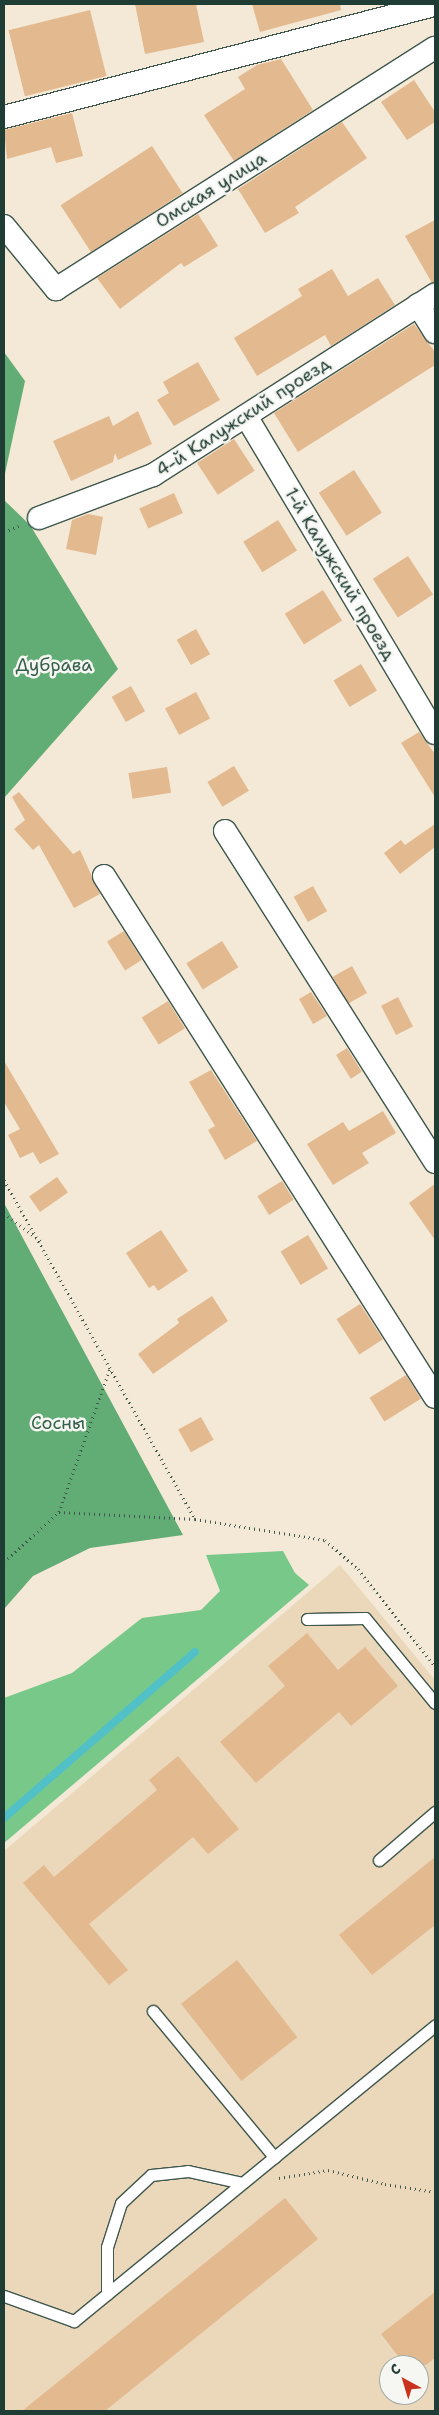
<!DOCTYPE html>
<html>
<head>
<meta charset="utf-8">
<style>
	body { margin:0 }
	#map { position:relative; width:439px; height:2415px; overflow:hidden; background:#f3e9d6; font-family:"Shantell Sans",sans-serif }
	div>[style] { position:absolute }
	.built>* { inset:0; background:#ebd8ba }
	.green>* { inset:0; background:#78c889 }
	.forest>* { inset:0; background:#62ac75 }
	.stream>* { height:8px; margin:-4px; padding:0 4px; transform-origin:4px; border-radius:4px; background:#52c1c7 }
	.building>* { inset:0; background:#e3b98f; transform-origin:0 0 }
	.path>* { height:3px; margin-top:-1.5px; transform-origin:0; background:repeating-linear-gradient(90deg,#3f574c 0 1px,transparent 0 5px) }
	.roads { filter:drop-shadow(1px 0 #3f574c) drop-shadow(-1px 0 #3f574c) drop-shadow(0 1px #3f574c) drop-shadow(0 -1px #3f574c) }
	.service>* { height:11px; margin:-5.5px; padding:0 5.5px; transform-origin:5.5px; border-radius:5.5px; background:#fff }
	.minor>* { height:22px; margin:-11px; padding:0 11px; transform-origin:11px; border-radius:11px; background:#fff }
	span { translate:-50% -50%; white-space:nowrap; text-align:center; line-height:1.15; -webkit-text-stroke:5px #f6f6f2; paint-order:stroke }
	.street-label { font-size:18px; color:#1f3d34 }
	.park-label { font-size:18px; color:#356049 }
	.frame { position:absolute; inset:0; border:5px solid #1f3d34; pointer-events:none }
	.north { position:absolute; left:379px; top:2355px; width:50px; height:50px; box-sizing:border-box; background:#f6f6f2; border:1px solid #a0aca6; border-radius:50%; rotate:321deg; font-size:14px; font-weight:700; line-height:20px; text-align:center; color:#1f3d34 }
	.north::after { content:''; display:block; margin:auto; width:18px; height:22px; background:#c8321e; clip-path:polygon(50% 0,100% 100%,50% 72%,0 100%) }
</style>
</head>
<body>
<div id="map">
	<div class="built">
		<div style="clip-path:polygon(evenodd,340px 1565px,435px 1680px,435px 2411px,4px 2411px,4px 1851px,340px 1565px,389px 2365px,419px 2365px,419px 2395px,389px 2395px,389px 2365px)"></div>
	</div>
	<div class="green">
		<div style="clip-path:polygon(283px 1551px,295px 1573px,309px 1585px,4px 1843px,4px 1698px,72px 1673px,142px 1618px,201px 1610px,220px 1591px,206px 1555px)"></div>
	</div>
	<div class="forest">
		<div style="clip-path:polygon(4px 352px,25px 381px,4px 478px)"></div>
		<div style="clip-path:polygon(4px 500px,30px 525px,118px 669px,4px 798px)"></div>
		<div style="clip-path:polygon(4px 1203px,183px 1535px,90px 1548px,33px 1576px,4px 1609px)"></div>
	</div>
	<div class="stream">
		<div style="left:4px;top:1818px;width:253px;rotate:-41deg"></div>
	</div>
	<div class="building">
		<div style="clip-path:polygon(135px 4px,196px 4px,204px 42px,145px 54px)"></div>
		<div style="clip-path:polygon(252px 4px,340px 4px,341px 10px,260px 32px)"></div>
		<div style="left:90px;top:10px;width:68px;height:84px;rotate:76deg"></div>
		<div style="clip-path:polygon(281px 59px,313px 110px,234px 161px,204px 115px,245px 89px,238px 77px,257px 65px)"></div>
		<div style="clip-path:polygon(414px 80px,435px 112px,435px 122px,407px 140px,381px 102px)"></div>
		<div style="clip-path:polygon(72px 113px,83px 156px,56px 163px,51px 147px,7px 159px,4px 130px)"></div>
		<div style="clip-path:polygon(342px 122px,367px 158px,295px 207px,299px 213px,265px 233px,238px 189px)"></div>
		<div style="left:152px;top:146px;width:56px;height:109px;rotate:57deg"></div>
		<div style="clip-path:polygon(198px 214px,218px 246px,184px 267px,181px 263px,120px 309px,97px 278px)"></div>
		<div style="clip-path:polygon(435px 220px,435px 282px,432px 283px,405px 236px)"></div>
		<div style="clip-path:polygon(332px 269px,348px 296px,378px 278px,395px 305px,331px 346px,325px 335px,257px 376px,234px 338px,302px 296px,298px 289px)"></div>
		<div style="clip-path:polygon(414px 324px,435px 352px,435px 365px,298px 452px,274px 413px)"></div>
		<div style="clip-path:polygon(198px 362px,220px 400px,174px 426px,157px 400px,169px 393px,163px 382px)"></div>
		<div style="clip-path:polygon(138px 411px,152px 444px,118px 460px,115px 453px,113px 462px,71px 481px,53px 441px,109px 416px,113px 426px)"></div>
		<div style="left:234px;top:439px;width:38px;height:44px;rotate:57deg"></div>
		<div style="left:354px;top:470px;width:51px;height:42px;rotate:57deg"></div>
		<div style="left:174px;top:493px;width:22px;height:38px;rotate:66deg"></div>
		<div style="clip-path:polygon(88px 514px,103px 517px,96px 555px,66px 549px,72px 520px)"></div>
		<div style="left:278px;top:520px;width:36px;height:41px;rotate:58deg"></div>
		<div style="left:408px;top:556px;width:46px;height:42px;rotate:57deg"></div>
		<div style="left:323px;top:590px;width:36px;height:45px;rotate:58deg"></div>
		<div style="left:196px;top:629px;width:29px;height:22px;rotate:61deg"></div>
		<div style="left:361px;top:664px;width:31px;height:32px;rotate:59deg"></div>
		<div style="left:131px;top:686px;width:29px;height:22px;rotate:61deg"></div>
		<div style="left:196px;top:692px;width:30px;height:35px;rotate:62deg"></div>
		<div style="clip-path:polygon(419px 732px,435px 754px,435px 797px,401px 743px)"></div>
		<div style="left:234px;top:766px;width:29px;height:31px;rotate:59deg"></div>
		<div style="left:167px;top:767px;width:26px;height:39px;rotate:81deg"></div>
		<div style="clip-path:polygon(19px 792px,73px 854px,80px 850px,100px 894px,74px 908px,39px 845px,33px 850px,14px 829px,25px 820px,12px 797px)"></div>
		<div style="clip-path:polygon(435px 824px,435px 847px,400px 874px,384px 853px,401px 840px,405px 845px)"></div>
		<div style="left:313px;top:886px;width:29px;height:22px;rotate:61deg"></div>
		<div style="left:124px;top:931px;width:34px;height:20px;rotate:58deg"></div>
		<div style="left:222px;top:941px;width:31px;height:42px;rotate:58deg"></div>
		<div style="left:352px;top:966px;width:31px;height:22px;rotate:61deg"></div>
		<div style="clip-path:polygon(311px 992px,327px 1016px,313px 1024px,299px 999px)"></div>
		<div style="left:398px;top:997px;width:33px;height:19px;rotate:63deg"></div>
		<div style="left:168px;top:1001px;width:32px;height:31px;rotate:58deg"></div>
		<div style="left:347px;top:1048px;width:28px;height:13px;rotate:58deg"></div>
		<div style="clip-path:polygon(4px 1061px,59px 1154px,40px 1164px,33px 1152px,20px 1158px,8px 1135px,20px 1129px,4px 1102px)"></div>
		<div style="clip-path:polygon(211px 1070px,257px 1141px,225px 1160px,208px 1130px,215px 1126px,189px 1082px)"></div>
		<div style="clip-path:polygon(383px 1111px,396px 1133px,362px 1153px,369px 1163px,333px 1185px,307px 1144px,343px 1122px,349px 1131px)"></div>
		<div style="left:57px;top:1177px;width:19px;height:34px;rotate:55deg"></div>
		<div style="left:282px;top:1181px;width:22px;height:29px;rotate:58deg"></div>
		<div style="clip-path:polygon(435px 1184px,435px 1240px,409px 1203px)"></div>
		<div style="clip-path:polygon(161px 1230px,188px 1271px,158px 1291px,154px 1285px,149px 1288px,126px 1253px)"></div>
		<div style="left:308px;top:1235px;width:39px;height:32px;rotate:59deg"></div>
		<div style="clip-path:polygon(212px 1296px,228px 1321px,153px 1374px,138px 1354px,179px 1323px,177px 1319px)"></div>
		<div style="left:360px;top:1304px;width:42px;height:28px;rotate:57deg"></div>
		<div style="left:406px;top:1375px;width:28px;height:43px;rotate:58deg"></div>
		<div style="left:201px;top:1417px;width:26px;height:26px;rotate:61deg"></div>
		<div style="clip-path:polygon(307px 1633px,338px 1670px,365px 1647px,398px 1686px,351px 1726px,339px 1712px,256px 1783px,220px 1742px,285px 1686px,268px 1666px)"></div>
		<div style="clip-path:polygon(178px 1756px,239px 1829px,208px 1854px,193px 1837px,89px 1924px,128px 1970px,109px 1985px,23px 1883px,44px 1865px,54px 1877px,157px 1790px,149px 1780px)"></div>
		<div style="clip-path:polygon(435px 1857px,435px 1925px,372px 1975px,339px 1935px)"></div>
		<div style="left:237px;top:1960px;width:98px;height:71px;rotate:52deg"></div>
		<div style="clip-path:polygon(285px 2198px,318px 2239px,105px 2411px,22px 2411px)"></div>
		<div style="clip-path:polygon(435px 2292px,435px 2358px,426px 2365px,405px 2365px,381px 2334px)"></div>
	</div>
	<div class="path">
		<div style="left:4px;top:532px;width:16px;rotate:-22deg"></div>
		<div style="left:4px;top:1180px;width:389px;rotate:60.6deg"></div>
		<div style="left:195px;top:1519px;width:132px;rotate:9.2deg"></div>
		<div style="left:325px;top:1540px;width:44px;rotate:41.3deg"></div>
		<div style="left:358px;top:1569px;width:124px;rotate:51.6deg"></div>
		<div style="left:4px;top:1213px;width:46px;rotate:37.1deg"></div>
		<div style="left:59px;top:1512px;width:136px;rotate:2.9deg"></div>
		<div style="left:4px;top:1562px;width:74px;rotate:-42.3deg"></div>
		<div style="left:59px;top:1512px;width:152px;rotate:-70.4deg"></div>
		<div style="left:279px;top:2178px;width:50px;rotate:-9.3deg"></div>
		<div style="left:328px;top:2170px;width:59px;rotate:13.8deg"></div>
		<div style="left:385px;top:2184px;width:51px;rotate:9.1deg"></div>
	</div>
	<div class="roads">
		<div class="service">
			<div style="left:307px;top:1619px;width:58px;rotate:-1deg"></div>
			<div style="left:365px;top:1618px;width:110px;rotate:50.5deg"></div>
			<div style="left:379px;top:1860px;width:74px;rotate:-40.6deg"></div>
			<div style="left:153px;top:2011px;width:190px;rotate:50.3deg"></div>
			<div style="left:107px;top:2294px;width:47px;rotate:-90deg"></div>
			<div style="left:107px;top:2247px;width:46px;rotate:-72.3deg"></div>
			<div style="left:121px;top:2203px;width:41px;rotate:-43deg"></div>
			<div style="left:151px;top:2175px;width:37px;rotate:-6deg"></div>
			<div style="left:188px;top:2171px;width:55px;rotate:12.5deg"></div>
			<div style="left:4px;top:2296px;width:74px;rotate:19.7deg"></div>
			<div style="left:74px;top:2321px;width:467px;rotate:-39.3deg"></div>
		</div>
		<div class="minor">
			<div style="left:4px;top:117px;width:445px;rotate:-14.6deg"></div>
			<div style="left:4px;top:226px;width:82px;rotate:50.5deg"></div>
			<div style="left:56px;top:289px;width:449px;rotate:-32.5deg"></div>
			<div style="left:418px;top:305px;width:32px;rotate:58deg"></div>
			<div style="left:246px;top:416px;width:369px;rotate:59.2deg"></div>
			<div style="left:39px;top:518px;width:122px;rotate:-20.7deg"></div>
			<div style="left:153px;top:475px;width:335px;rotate:-32.6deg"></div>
			<div style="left:225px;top:831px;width:392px;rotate:57.6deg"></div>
			<div style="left:104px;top:876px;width:617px;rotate:57.57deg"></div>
		</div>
	</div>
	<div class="street-label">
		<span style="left:211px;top:190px;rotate:-32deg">Омская улица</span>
		<span style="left:243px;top:417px;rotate:-33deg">4-й Калужский проезд</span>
		<span style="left:340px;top:574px;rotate:59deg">1-й Калужский проезд</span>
	</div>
	<div class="park-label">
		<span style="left:54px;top:665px">Дубрава</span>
		<span style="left:58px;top:1423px">Сосны</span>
	</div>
	<div class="frame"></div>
	<div class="north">С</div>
</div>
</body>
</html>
